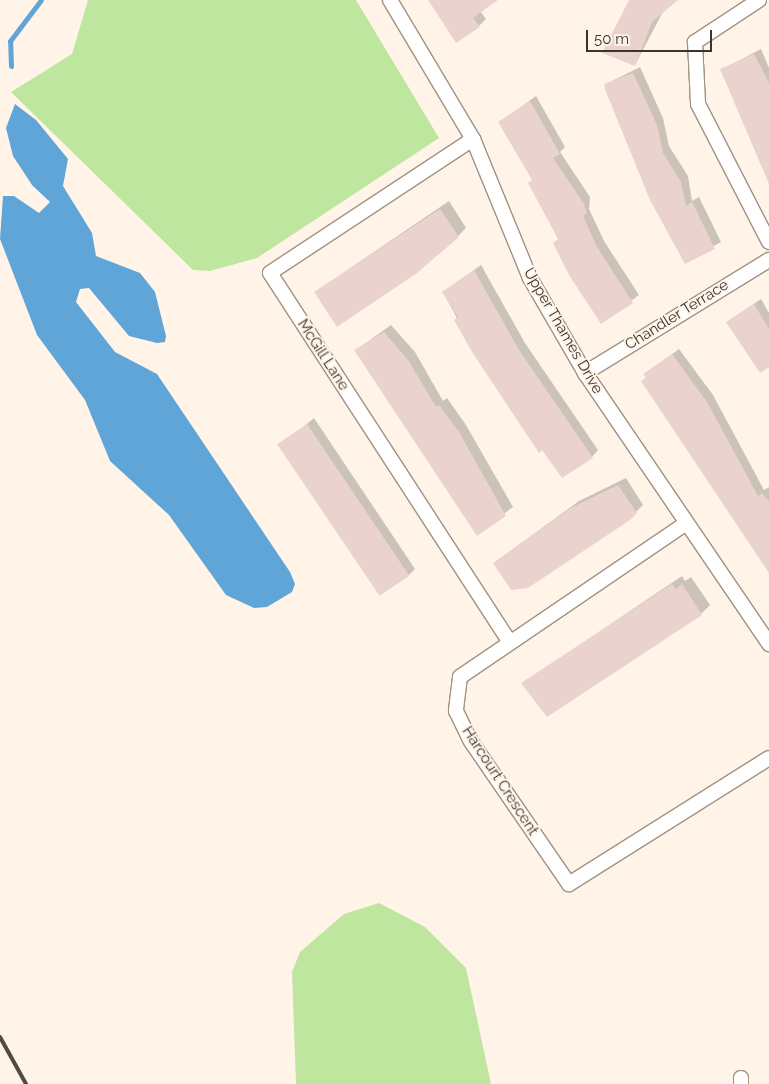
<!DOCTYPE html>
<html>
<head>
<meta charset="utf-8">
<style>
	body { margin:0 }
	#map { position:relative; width:769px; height:1084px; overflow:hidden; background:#fff4e7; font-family:Raleway,sans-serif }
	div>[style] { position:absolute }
	.green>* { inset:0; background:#bfe69f }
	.water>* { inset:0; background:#5fa5d8 }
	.shadow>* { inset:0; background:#0003 }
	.stream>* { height:5px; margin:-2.5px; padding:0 2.5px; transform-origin:2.5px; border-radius:2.5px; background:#5fa5d8 }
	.building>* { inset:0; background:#ead3cf; transform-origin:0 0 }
	.roads { filter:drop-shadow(1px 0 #9f9283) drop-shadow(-1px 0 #9f9283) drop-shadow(0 1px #9f9283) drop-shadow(0 -1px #9f9283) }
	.minor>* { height:14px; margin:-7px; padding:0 7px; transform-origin:7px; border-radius:7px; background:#fff }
	.rail>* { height:4px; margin:-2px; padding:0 2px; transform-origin:2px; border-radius:2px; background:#514b44 }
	span { translate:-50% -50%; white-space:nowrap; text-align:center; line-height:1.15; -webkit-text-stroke:4px #fff4e7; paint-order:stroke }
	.street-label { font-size:15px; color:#3a342e }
	.scale { position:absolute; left:586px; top:30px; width:126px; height:22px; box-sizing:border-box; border:2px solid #3a342e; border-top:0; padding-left:6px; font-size:15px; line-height:18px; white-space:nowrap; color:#3a342e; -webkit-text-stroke:4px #fff4e7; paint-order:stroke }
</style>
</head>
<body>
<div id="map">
	<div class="green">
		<div style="clip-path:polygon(88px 0,356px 0,439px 138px,257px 258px,210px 271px,193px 270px,11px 92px,72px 54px)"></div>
		<div style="clip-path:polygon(379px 903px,425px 927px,466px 968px,491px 1084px,296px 1084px,292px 972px,300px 952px,344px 914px)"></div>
	</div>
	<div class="water">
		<div style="clip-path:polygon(15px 104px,36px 120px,68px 159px,63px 186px,92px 233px,96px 256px,140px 273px,155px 292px,166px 336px,165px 342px,157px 343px,129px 336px,89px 288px,80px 289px,76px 302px,115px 352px,157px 374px,290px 572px,295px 584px,292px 592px,267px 607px,254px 608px,226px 595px,169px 515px,110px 461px,85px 400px,37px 335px,0 239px,3px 196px,14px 196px,39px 213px,50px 202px,32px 185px,13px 156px,6px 128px)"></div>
	</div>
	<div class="shadow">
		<div style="clip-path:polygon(434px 0,496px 0,480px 11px,486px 19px,479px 26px)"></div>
		<div style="clip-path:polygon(631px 0,676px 0,666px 6px,635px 65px)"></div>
		<div style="clip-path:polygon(761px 49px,769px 68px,769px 177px,721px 70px)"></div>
		<div style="clip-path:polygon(640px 67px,663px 118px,669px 146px,688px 176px,692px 201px,699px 197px,721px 242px,686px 262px,606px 84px)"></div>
		<div style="clip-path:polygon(536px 96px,565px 147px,560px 152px,590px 197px,589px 209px,604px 241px,639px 295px,601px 323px,533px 179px,500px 122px)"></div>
		<div style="clip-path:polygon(449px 201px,466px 228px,458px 236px,315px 292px)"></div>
		<div style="clip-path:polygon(481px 265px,525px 343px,598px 450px,592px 457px,481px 363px,443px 292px)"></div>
		<div style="clip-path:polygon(761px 299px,769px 313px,769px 365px,727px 322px)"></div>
		<div style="clip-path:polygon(391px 325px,415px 352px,443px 401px,447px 398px,466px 425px,513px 507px,477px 534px,356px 350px)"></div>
		<div style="clip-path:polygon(679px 349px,713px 395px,764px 490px,769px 487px,769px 571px,645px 374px)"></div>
		<div style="clip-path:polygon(314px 418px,415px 569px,409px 575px,280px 446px)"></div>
		<div style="clip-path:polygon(626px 478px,643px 505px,636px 512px,494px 563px,579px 501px)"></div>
		<div style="clip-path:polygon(682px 576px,685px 581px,691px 577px,710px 605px,701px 614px,523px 683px)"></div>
	</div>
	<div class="stream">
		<div style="left:11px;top:66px;width:25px;rotate:-92deg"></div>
		<div style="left:10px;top:41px;width:51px;rotate:-52.9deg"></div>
	</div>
	<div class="building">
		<div style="clip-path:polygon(428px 0,498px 0,473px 18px,480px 27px,456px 43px)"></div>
		<div style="clip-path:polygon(629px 0,678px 0,652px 22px,635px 66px,602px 53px)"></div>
		<div style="clip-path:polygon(754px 54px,769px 83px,769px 184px,720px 69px)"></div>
		<div style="clip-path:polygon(633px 73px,657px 125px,663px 153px,681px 182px,686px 206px,692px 202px,715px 249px,685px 264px,650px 200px,606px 92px,604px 84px)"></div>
		<div style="clip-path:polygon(530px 101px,560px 154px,553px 158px,584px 204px,587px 213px,583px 216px,597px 247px,633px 303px,601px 324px,569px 275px,553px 243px,558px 239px,528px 183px,532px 180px,498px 122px)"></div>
		<div style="clip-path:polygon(440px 209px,459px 237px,417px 273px,337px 327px,314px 292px)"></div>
		<div style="clip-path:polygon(474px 270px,519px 350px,593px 458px,562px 478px,542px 450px,539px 453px,472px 352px,454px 320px,458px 317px,442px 292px)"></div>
		<div style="clip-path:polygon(754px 304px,769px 329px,769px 367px,760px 373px,726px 322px)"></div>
		<div style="clip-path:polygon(384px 332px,408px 360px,436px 407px,439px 405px,459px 432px,506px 516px,477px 536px,354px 350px)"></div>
		<div style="clip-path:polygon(672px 354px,707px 402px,758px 496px,762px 493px,769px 502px,769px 573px,641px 381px,646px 378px,643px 374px)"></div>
		<div style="left:307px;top:424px;width:183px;height:36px;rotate:56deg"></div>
		<div style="clip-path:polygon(618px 485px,637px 513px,630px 520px,528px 588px,511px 590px,493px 563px,571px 508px)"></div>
		<div style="clip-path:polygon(672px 584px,676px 589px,682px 584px,702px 615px,547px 717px,521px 683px)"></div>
	</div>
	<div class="roads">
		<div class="minor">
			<div style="left:390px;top:0;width:162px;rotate:59.2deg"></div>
			<div style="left:473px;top:139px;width:150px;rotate:67.7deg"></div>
			<div style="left:530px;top:278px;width:110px;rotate:59.9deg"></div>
			<div style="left:585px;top:373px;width:328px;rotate:55.8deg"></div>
			<div style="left:759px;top:0;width:77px;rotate:146.7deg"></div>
			<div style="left:695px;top:42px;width:62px;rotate:87.2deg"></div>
			<div style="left:698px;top:104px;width:155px;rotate:62.8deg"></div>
			<div style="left:473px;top:139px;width:243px;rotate:146.6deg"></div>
			<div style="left:270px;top:273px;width:440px;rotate:57deg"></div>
			<div style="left:585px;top:373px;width:216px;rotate:-31.6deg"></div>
			<div style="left:685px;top:524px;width:272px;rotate:145.8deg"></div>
			<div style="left:460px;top:677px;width:34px;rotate:97deg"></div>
			<div style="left:456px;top:711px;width:32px;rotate:64deg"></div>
			<div style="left:470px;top:740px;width:175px;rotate:55.5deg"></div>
			<div style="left:569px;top:884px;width:236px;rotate:-32.2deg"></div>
			<div style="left:741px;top:1078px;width:6px;rotate:90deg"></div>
		</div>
	</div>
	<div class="rail">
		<div style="left:0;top:1037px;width:54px;rotate:61deg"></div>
	</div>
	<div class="street-label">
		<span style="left:677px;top:315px;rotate:-32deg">Chandler Terrace</span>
		<span style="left:563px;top:331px;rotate:60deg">Upper Thames Drive</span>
		<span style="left:323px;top:355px;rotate:57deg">McGill Lane</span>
		<span style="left:500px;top:781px;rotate:57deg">Harcourt Crescent</span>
	</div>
	<div class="scale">50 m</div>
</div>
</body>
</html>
